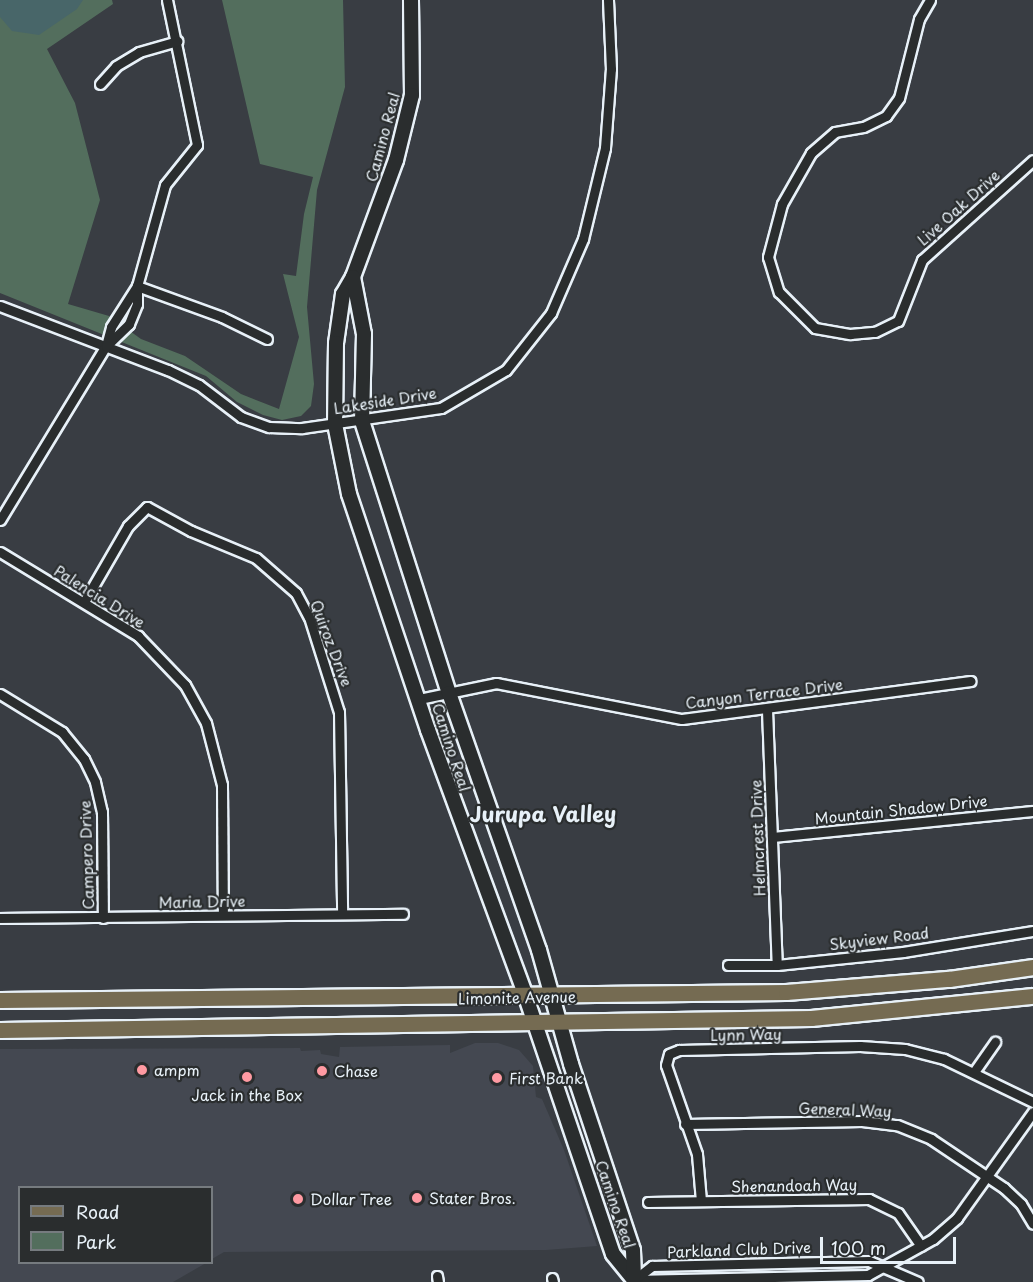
<!DOCTYPE html>
<html>
<head>
<meta charset="utf-8">
<style>
	body { margin:0 }
	#map { position:relative; width:1033px; height:1282px; overflow:hidden; background:#393d43; font-family:"Playpen Sans",sans-serif }
	div>[style] { position:absolute }
	.built>* { inset:0; background:#444851 }
	.green>* { inset:0; background:#536e5d }
	.water>* { inset:0; background:#486669 }
	.roads { filter:drop-shadow(2px 0 #e8f1f8) drop-shadow(-2px 0 #e8f1f8) drop-shadow(0 2px #e8f1f8) drop-shadow(0 -2px #e8f1f8) }
	.street>* { height:9px; margin:-4.5px; padding:0 4.5px; transform-origin:4.5px; border-radius:4.5px; background:#2a2d2e }
	.secondary>* { height:14px; margin:-7px; padding:0 7px; transform-origin:7px; border-radius:7px; background:#2a2d2e }
	.primary>* { height:15px; margin:-7.5px; padding:0 7.5px; transform-origin:7.5px; border-radius:7.5px; background:#756b52 }
	.dots>* { width:16px; height:16px; translate:-50% -50%; box-sizing:border-box; border:3px solid #2a2d2e; border-radius:50% }
	span { translate:-50% -50%; white-space:nowrap; text-align:center; line-height:1.15; -webkit-text-stroke:4.5px #2a2d2e; paint-order:stroke }
	.street-label { font-size:15px; color:#e8f1f8 }
	.poi-label { font-size:15px; color:#e8f1f8 }
	.left { translate:0 -50%; text-align:left }
	.district-label { font-size:21px; color:#e8f1f8; font-weight:700 }
	.legend { position:absolute; left:18px; top:1186px; width:195px; height:78px; box-sizing:border-box; background:#2a2d2e; border:2px solid #767b7f; margin:0; padding:8px 10px; list-style:none; font-size:18px; color:#e8f1f8 }
	.legend li { display:flex; align-items:center; gap:12px; height:30px }
	.legend b { width:30px; border:2px solid #767b7f }
	.scale { position:absolute; left:820px; top:1237px; width:136px; height:27px; box-sizing:border-box; border:3px solid #e8f1f8; border-top:0; padding-left:8px; font-size:18px; line-height:21px; white-space:nowrap; color:#e8f1f8; -webkit-text-stroke:4px #2a2d2e; paint-order:stroke }
</style>
</head>
<body>
<div id="map">
	<div class="built">
		<div style="clip-path:polygon(475px 1043px,498px 1043px,519px 1050px,533px 1066px,536px 1097px,542px 1099px,564px 1150px,597px 1246px,546px 1250px,224px 1252px,212px 1259px,212px 1188px,20px 1188px,20px 1262px,206px 1263px,173px 1282px,0 1282px,0 1049px,300px 1048px,301px 1051px,320px 1050px,321px 1054px,339px 1057px,340px 1047px,450px 1045px,450px 1053px)"></div>
	</div>
	<div class="green">
		<div style="clip-path:polygon(0 0,112px 0,113px 4px,47px 49px,75px 103px,100px 200px,68px 304px,109px 316px,141px 339px,185px 356px,241px 394px,279px 409px,299px 337px,283px 274px,296px 276px,304px 214px,313px 177px,260px 164px,222px 0,343px 0,345px 87px,317px 190px,307px 307px,314px 384px,311px 406px,301px 416px,282px 420px,263px 415px,237px 402px,206px 376px,0 293px)"></div>
	</div>
	<div class="water">
		<div style="clip-path:polygon(0 0,83px 0,77px 9px,39px 35px,12px 31px,0 17px)"></div>
	</div>
	<div class="roads">
		<div class="street">
			<div style="left:167px;top:0;width:148px;rotate:78.3deg"></div>
			<div style="left:197px;top:145px;width:51px;rotate:128.7deg"></div>
			<div style="left:165px;top:185px;width:105px;rotate:105.5deg"></div>
			<div style="left:137px;top:286px;width:90px;rotate:20deg"></div>
			<div style="left:222px;top:317px;width:50px;rotate:26.1deg"></div>
			<div style="left:930px;top:0;width:22px;rotate:120deg"></div>
			<div style="left:919px;top:19px;width:81px;rotate:104.2deg"></div>
			<div style="left:899px;top:98px;width:22px;rotate:126deg"></div>
			<div style="left:886px;top:116px;width:25px;rotate:154deg"></div>
			<div style="left:863px;top:127px;width:28px;rotate:170deg"></div>
			<div style="left:835px;top:132px;width:32px;rotate:139deg"></div>
			<div style="left:811px;top:153px;width:59px;rotate:119.6deg"></div>
			<div style="left:782px;top:204px;width:55px;rotate:104.8deg"></div>
			<div style="left:768px;top:257px;width:37px;rotate:73deg"></div>
			<div style="left:779px;top:292px;width:51px;rotate:45deg"></div>
			<div style="left:815px;top:328px;width:36px;rotate:10deg"></div>
			<div style="left:850px;top:334px;width:25px;rotate:-5deg"></div>
			<div style="left:875px;top:332px;width:25px;rotate:-26deg"></div>
			<div style="left:898px;top:321px;width:66px;rotate:-68.5deg"></div>
			<div style="left:922px;top:260px;width:149px;rotate:-42deg"></div>
			<div style="left:100px;top:84px;width:24px;rotate:-48deg"></div>
			<div style="left:116px;top:66px;width:27px;rotate:-31deg"></div>
			<div style="left:139px;top:52px;width:40px;rotate:-16deg"></div>
			<div style="left:0;top:306px;width:180px;rotate:20.9deg"></div>
			<div style="left:168px;top:370px;width:34px;rotate:26deg"></div>
			<div style="left:199px;top:385px;width:53px;rotate:37.3deg"></div>
			<div style="left:241px;top:417px;width:30px;rotate:20deg"></div>
			<div style="left:269px;top:427px;width:33px;rotate:2deg"></div>
			<div style="left:302px;top:428px;width:140px;rotate:-8.2deg"></div>
			<div style="left:441px;top:408px;width:75px;rotate:-30.3deg"></div>
			<div style="left:506px;top:370px;width:73px;rotate:-51.7deg"></div>
			<div style="left:551px;top:313px;width:81px;rotate:-66.6deg"></div>
			<div style="left:583px;top:239px;width:94px;rotate:-76.4deg"></div>
			<div style="left:605px;top:148px;width:79px;rotate:-85.7deg"></div>
			<div style="left:611px;top:69px;width:69px;rotate:-92.5deg"></div>
			<div style="left:0;top:520px;width:204px;rotate:-58.7deg"></div>
			<div style="left:106px;top:346px;width:20px;rotate:-75deg"></div>
			<div style="left:111px;top:327px;width:49px;rotate:-57.6deg"></div>
			<div style="left:137px;top:286px;width:18px;rotate:90deg"></div>
			<div style="left:137px;top:304px;width:22px;rotate:112deg"></div>
			<div style="left:129px;top:324px;width:32px;rotate:136deg"></div>
			<div style="left:0;top:552px;width:162px;rotate:31.3deg"></div>
			<div style="left:138px;top:636px;width:68px;rotate:46.2deg"></div>
			<div style="left:185px;top:685px;width:43px;rotate:61.1deg"></div>
			<div style="left:206px;top:723px;width:64px;rotate:75.5deg"></div>
			<div style="left:222px;top:785px;width:130px;rotate:89.6deg"></div>
			<div style="left:84px;top:602px;width:88px;rotate:-59.9deg"></div>
			<div style="left:128px;top:526px;width:27px;rotate:-45deg"></div>
			<div style="left:147px;top:507px;width:50px;rotate:28.6deg"></div>
			<div style="left:191px;top:531px;width:70px;rotate:22.6deg"></div>
			<div style="left:256px;top:558px;width:53px;rotate:41.2deg"></div>
			<div style="left:296px;top:593px;width:27px;rotate:62deg"></div>
			<div style="left:309px;top:617px;width:100px;rotate:72.5deg"></div>
			<div style="left:339px;top:712px;width:202px;rotate:89.1deg"></div>
			<div style="left:0;top:694px;width:73px;rotate:31.5deg"></div>
			<div style="left:62px;top:732px;width:35px;rotate:51deg"></div>
			<div style="left:84px;top:759px;width:25px;rotate:64deg"></div>
			<div style="left:95px;top:782px;width:31px;rotate:77deg"></div>
			<div style="left:102px;top:812px;width:106px;rotate:89.5deg"></div>
			<div style="left:419px;top:699px;width:79px;rotate:-11.7deg"></div>
			<div style="left:496px;top:683px;width:189px;rotate:11deg"></div>
			<div style="left:682px;top:719px;width:291px;rotate:-7.5deg"></div>
			<div style="left:767px;top:710px;width:255px;rotate:87.8deg"></div>
			<div style="left:772px;top:837px;width:262px;rotate:-5.7deg"></div>
			<div style="left:0;top:918px;width:403px;rotate:-0.6deg"></div>
			<div style="left:728px;top:965px;width:49px"></div>
			<div style="left:777px;top:965px;width:127px;rotate:-5.9deg"></div>
			<div style="left:903px;top:952px;width:132px;rotate:-9.2deg"></div>
			<div style="left:974px;top:1072px;width:37px;rotate:-55deg"></div>
			<div style="left:685px;top:1124px;width:177px;rotate:-1deg"></div>
			<div style="left:862px;top:1121px;width:35px;rotate:7deg"></div>
			<div style="left:897px;top:1125px;width:37px;rotate:22deg"></div>
			<div style="left:931px;top:1139px;width:88px;rotate:33.9deg"></div>
			<div style="left:1004px;top:1188px;width:23px;rotate:43deg"></div>
			<div style="left:1021px;top:1204px;width:23px;rotate:59deg"></div>
			<div style="left:701px;top:1201px;width:47px;rotate:-94.9deg"></div>
			<div style="left:697px;top:1154px;width:94px;rotate:-109.2deg"></div>
			<div style="left:666px;top:1065px;width:11px;rotate:-75deg"></div>
			<div style="left:669px;top:1054px;width:11px;rotate:-22deg"></div>
			<div style="left:679px;top:1050px;width:181px;rotate:-1.3deg"></div>
			<div style="left:860px;top:1046px;width:45px;rotate:3.8deg"></div>
			<div style="left:905px;top:1049px;width:40px;rotate:14.4deg"></div>
			<div style="left:944px;top:1059px;width:99px;rotate:25.8deg"></div>
			<div style="left:648px;top:1202px;width:221px;rotate:-0.8deg"></div>
			<div style="left:869px;top:1199px;width:32px;rotate:26deg"></div>
			<div style="left:898px;top:1213px;width:40px;rotate:55.1deg"></div>
			<div style="left:437px;top:1276px;width:6px;rotate:81deg"></div>
			<div style="left:552px;top:1278px;width:4px;rotate:76deg"></div>
			<div style="left:634px;top:1280px;width:234px;rotate:-1.2deg"></div>
			<div style="left:868px;top:1275px;width:74px;rotate:-29deg"></div>
			<div style="left:933px;top:1239px;width:32px;rotate:-41deg"></div>
			<div style="left:957px;top:1218px;width:130px;rotate:-54.4deg"></div>
			<div style="left:634px;top:1280px;width:23px;rotate:-38deg"></div>
			<div style="left:652px;top:1266px;width:217px;rotate:-1.3deg"></div>
			<div style="left:869px;top:1261px;width:53px;rotate:23.2deg"></div>
		</div>
		<div class="secondary">
			<div style="left:411px;top:0;width:95px;rotate:89.4deg"></div>
			<div style="left:412px;top:95px;width:67px;rotate:103.8deg"></div>
			<div style="left:396px;top:160px;width:125px;rotate:110.2deg"></div>
			<div style="left:353px;top:277px;width:20px;rotate:120deg"></div>
			<div style="left:343px;top:294px;width:49px;rotate:98.1deg"></div>
			<div style="left:336px;top:343px;width:81px;rotate:90.7deg"></div>
			<div style="left:335px;top:424px;width:71px;rotate:78.7deg"></div>
			<div style="left:349px;top:494px;width:249px;rotate:71.5deg"></div>
			<div style="left:428px;top:730px;width:284px;rotate:69.8deg"></div>
			<div style="left:526px;top:997px;width:271px;rotate:71.3deg"></div>
			<div style="left:613px;top:1254px;width:33px;rotate:51deg"></div>
			<div style="left:353px;top:277px;width:58px;rotate:79.1deg"></div>
			<div style="left:364px;top:334px;width:87px;rotate:91.3deg"></div>
			<div style="left:362px;top:421px;width:286px;rotate:72.3deg"></div>
			<div style="left:449px;top:693px;width:272px;rotate:70.7deg"></div>
			<div style="left:539px;top:950px;width:118px;rotate:74.3deg"></div>
			<div style="left:571px;top:1064px;width:196px;rotate:71.6deg"></div>
			<div style="left:633px;top:1250px;width:30px;rotate:88deg"></div>
		</div>
		<div class="primary">
			<div style="left:0;top:1000px;width:786px;rotate:-0.58deg"></div>
			<div style="left:786px;top:992px;width:164px;rotate:-4.6deg"></div>
			<div style="left:949px;top:979px;width:85px;rotate:-8.1deg"></div>
			<div style="left:0;top:1030px;width:811px;rotate:-0.85deg"></div>
			<div style="left:811px;top:1018px;width:223px;rotate:-5.7deg"></div>
		</div>
	</div>
	<div class="dots">
		<div style="left:142px;top:1070px;background:#ff9aa2"></div>
		<div style="left:322px;top:1071px;background:#ff9aa2"></div>
		<div style="left:247px;top:1077px;background:#ff9aa2"></div>
		<div style="left:497px;top:1078px;background:#ff9aa2"></div>
		<div style="left:417px;top:1198px;background:#ff9aa2"></div>
		<div style="left:298px;top:1199px;background:#ff9aa2"></div>
	</div>
	<div class="street-label">
		<span style="left:382px;top:137px;rotate:-75deg">Camino Real</span>
		<span style="left:958px;top:207px;rotate:-42deg">Live Oak Drive</span>
		<span style="left:385px;top:400px;rotate:-9deg">Lakeside Drive</span>
		<span style="left:100px;top:596px;rotate:32deg">Palencia Drive</span>
		<span style="left:332px;top:643px;rotate:69deg">Quiroz Drive</span>
		<span style="left:764px;top:693px;rotate:-7deg">Canyon Terrace Drive</span>
		<span style="left:452px;top:747px;rotate:72deg">Camino Real</span>
		<span style="left:901px;top:809px;rotate:-6deg">Mountain Shadow Drive</span>
		<span style="left:757px;top:838px;rotate:-92deg">Helmcrest Drive</span>
		<span style="left:86px;top:855px;rotate:-92deg">Campero Drive</span>
		<span style="left:202px;top:901px;rotate:-1deg">Maria Drive</span>
		<span style="left:879px;top:938px;rotate:-7deg">Skyview Road</span>
		<span style="left:517px;top:997px;rotate:-1deg">Limonite Avenue</span>
		<span style="left:746px;top:1034px;rotate:-1deg">Lynn Way</span>
		<span style="left:845px;top:1109px;rotate:2deg">General Way</span>
		<span style="left:794px;top:1185px;rotate:-1deg">Shenandoah Way</span>
		<span style="left:616px;top:1204px;rotate:71deg">Camino Real</span>
		<span style="left:739px;top:1249px;rotate:-2deg">Parkland Club Drive</span>
	</div>
	<div class="poi-label">
		<span class="left" style="left:154px;top:1070px">ampm</span>
		<span class="left" style="left:334px;top:1071px">Chase</span>
		<span class="left" style="left:509px;top:1078px">First Bank</span>
		<span style="left:247px;top:1095px">Jack in the Box</span>
		<span class="left" style="left:429px;top:1198px">Stater Bros.</span>
		<span class="left" style="left:310px;top:1199px">Dollar Tree</span>
	</div>
	<div class="district-label">
		<span style="left:543px;top:813px">Jurupa Valley</span>
	</div>
	<ul class="legend">
	<li><b style="height:8px;background:#756b52"></b>Road</li>
	<li><b style="height:16px;background:#536e5d"></b>Park</li>
	</ul>
	<div class="scale">100 m</div>
</div>
</body>
</html>
